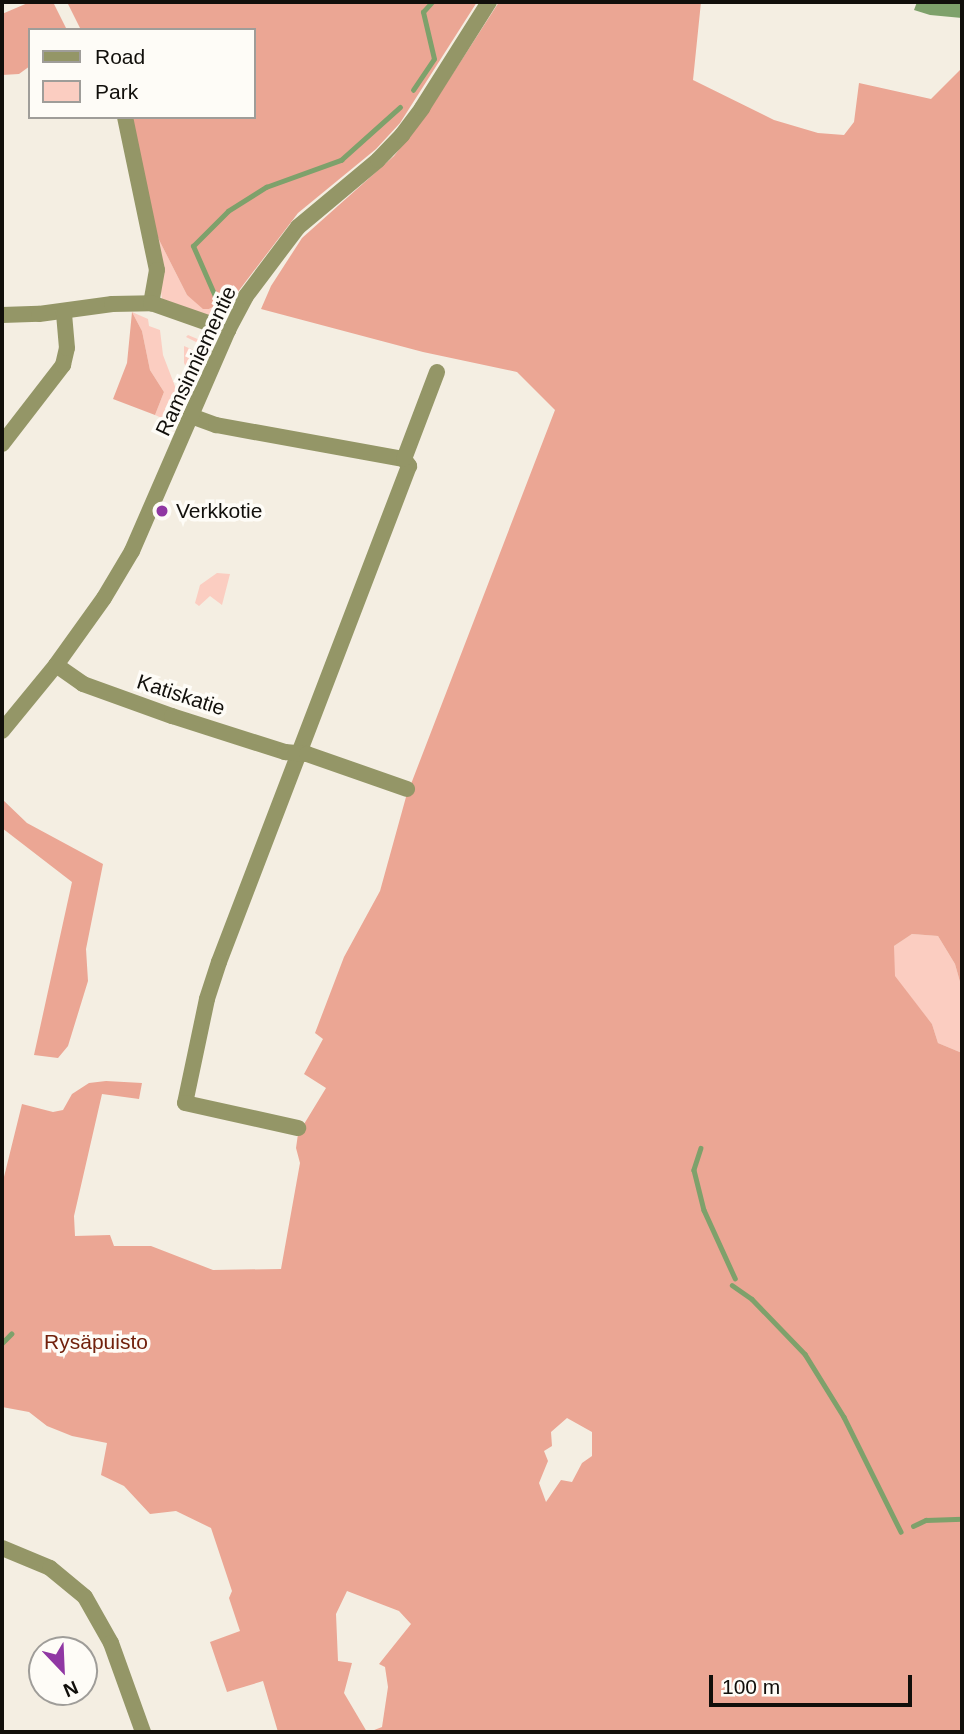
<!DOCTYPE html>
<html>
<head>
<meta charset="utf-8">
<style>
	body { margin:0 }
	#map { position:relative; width:964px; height:1734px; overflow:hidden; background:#f4eee2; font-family:Helvetica,sans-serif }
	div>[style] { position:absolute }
	.green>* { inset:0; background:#fbcdc1 }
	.forest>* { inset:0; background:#eba694 }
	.water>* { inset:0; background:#7ea16b }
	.stream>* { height:4.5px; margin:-2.25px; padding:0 2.25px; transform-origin:2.25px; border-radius:2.25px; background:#7ea16b }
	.minor>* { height:16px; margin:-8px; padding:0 8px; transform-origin:8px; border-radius:8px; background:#949667 }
	.dots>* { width:19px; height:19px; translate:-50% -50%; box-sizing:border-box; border:4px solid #fefcf7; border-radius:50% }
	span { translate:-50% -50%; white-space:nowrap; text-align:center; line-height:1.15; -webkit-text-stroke:7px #fefcf7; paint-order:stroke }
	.street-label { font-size:21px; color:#110f0b }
	.poi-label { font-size:21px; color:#110f0b }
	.left { translate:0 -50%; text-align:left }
	.park-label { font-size:21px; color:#71210c }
	.frame { position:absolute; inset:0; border:4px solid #110f0b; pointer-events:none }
	.legend { position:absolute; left:28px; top:28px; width:228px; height:91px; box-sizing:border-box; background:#fefcf7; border:2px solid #9f9d99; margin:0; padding:9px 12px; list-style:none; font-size:21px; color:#110f0b }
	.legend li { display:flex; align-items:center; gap:14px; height:35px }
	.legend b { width:35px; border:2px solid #9f9d99 }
	.north { position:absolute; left:28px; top:1636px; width:70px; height:70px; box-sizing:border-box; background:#fefcf7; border:2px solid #9f9d99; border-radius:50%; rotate:157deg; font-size:19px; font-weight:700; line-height:28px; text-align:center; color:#110f0b }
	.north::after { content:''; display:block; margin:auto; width:24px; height:32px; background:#9037a3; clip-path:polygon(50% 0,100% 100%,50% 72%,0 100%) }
	.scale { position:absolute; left:709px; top:1675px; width:203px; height:32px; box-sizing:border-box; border:4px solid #110f0b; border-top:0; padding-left:9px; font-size:21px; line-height:24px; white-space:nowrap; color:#110f0b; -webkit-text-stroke:5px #fefcf7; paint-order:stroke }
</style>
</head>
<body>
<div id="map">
	<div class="green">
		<div style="clip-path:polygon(153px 228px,187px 295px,209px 309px,234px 297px,220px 316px,212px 317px,162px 300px)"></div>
		<div style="clip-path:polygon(132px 312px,148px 319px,149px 326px,160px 330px,163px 355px,181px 402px,177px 425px,155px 415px,164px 392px,150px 370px,142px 331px)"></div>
		<div style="clip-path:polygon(188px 335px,214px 346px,196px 387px,184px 363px,184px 346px,205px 355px,208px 348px,186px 337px)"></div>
		<div style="clip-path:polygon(217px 573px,230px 574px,222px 605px,210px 596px,199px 606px,195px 603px,200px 585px)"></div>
		<div style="clip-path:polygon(912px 934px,938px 936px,955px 964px,962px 989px,962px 1053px,938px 1043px,932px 1024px,894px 976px,894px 946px)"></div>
	</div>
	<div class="forest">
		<div style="clip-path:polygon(30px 2px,53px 2px,67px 30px,30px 30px,30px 66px,19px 74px,2px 75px,2px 14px)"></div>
		<div style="clip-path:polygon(67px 2px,477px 2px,400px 123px,376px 149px,298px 213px,234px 297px,209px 309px,203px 309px,187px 295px,153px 228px,130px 117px,254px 117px,254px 30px,81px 30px)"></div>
		<div style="clip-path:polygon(evenodd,499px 2px,701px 2px,693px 80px,774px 120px,818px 133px,844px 135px,854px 122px,859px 83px,931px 99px,962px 68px,962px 989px,955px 964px,938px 936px,912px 934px,894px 946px,895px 976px,932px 1024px,938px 1043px,962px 1053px,962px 1732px,369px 1732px,382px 1727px,388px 1687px,385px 1667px,379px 1664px,411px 1624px,399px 1611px,347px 1591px,336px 1614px,338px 1661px,352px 1663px,344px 1693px,367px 1732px,278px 1732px,263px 1681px,227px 1692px,210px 1642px,240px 1631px,229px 1598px,232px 1591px,211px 1528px,176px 1511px,150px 1514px,124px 1486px,101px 1475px,107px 1443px,72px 1436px,47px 1426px,29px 1412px,2px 1407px,2px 1185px,22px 1104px,53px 1112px,63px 1110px,72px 1094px,89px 1083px,106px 1081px,142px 1083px,139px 1099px,102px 1094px,74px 1216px,75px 1236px,110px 1235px,114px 1246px,151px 1246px,213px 1270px,281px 1269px,300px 1163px,296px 1148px,298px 1134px,326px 1088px,304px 1074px,323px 1039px,315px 1033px,344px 957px,380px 891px,406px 797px,555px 410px,517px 372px,423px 352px,261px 309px,271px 286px,302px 238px,394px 156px,428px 112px,499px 2px,567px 1418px,592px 1432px,592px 1456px,582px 1463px,572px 1482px,561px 1480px,546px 1502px,539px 1483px,548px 1461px,544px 1451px,552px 1446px,551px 1432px,567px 1418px)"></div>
		<div style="clip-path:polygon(132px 312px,142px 331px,150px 370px,164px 392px,155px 415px,113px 399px,127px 363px)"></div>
		<div style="clip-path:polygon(2px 799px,27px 823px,103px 864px,86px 949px,88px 981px,68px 1046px,58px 1058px,34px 1055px,72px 882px,2px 828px)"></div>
	</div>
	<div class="water">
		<div style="clip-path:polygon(917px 2px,962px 2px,962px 18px,930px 15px,914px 10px)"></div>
	</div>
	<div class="stream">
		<div style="left:413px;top:90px;width:37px;rotate:-56deg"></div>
		<div style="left:434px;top:59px;width:48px;rotate:-103.2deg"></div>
		<div style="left:423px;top:12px;width:13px;rotate:-48deg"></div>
		<div style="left:218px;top:303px;width:62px;rotate:-113.7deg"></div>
		<div style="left:193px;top:246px;width:49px;rotate:-45deg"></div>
		<div style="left:228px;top:211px;width:45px;rotate:-32.3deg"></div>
		<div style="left:266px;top:187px;width:80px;rotate:-19.8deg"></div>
		<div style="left:341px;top:160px;width:79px;rotate:-41.9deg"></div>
		<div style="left:701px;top:1148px;width:23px;rotate:108deg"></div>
		<div style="left:694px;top:1170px;width:41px;rotate:76deg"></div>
		<div style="left:704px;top:1210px;width:75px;rotate:65.5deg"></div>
		<div style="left:732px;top:1285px;width:24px;rotate:35deg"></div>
		<div style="left:752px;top:1299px;width:76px;rotate:46.1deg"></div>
		<div style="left:805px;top:1354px;width:74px;rotate:58.2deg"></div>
		<div style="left:844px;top:1417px;width:128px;rotate:63.6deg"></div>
		<div style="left:2px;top:1343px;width:13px;rotate:-45deg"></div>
		<div style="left:913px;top:1526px;width:14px;rotate:-25deg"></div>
		<div style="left:926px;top:1520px;width:36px;rotate:-2deg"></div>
	</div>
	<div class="minor">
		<div style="left:125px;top:117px;width:156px;rotate:78.2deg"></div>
		<div style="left:157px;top:270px;width:34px;rotate:100deg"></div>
		<div style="left:2px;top:315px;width:37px;rotate:-2deg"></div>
		<div style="left:39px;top:314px;width:74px;rotate:-7.8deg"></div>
		<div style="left:112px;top:304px;width:39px;rotate:-1deg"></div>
		<div style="left:151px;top:303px;width:82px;rotate:19.3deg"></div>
		<div style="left:191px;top:416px;width:27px;rotate:20deg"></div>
		<div style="left:216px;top:425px;width:191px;rotate:10.3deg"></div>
		<div style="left:404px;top:459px;width:9px;rotate:54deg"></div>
		<div style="left:409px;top:466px;width:531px;rotate:110.96deg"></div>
		<div style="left:219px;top:962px;width:39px;rotate:108deg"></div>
		<div style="left:207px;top:999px;width:106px;rotate:101.9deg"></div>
		<div style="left:185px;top:1103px;width:116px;rotate:12.5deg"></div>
		<div style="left:2px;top:444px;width:100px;rotate:-52.3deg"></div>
		<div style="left:63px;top:365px;width:17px;rotate:-77deg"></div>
		<div style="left:67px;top:348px;width:36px;rotate:-95deg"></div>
		<div style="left:404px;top:459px;width:93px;rotate:-69.2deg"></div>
		<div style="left:56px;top:665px;width:33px;rotate:35deg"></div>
		<div style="left:83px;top:684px;width:95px;rotate:19.8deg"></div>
		<div style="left:172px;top:716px;width:119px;rotate:17.7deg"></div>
		<div style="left:285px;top:752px;width:22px;rotate:5deg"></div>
		<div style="left:307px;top:754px;width:106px;rotate:19.3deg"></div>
		<div style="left:2px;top:731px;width:85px;rotate:-50.7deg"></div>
		<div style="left:56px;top:665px;width:82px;rotate:-54.4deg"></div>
		<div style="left:104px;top:598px;width:55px;rotate:-59.2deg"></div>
		<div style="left:132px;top:551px;width:241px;rotate:-66.5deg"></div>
		<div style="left:228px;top:330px;width:38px;rotate:-62deg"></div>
		<div style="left:246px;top:296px;width:86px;rotate:-53deg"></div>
		<div style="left:298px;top:227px;width:104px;rotate:-39.9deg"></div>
		<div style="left:378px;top:160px;width:35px;rotate:-46deg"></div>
		<div style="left:402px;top:135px;width:34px;rotate:-53deg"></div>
		<div style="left:422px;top:108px;width:125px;rotate:-57.7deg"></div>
		<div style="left:2px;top:1548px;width:52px;rotate:22.6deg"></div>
		<div style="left:50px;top:1568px;width:45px;rotate:39.6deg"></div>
		<div style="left:85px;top:1597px;width:53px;rotate:60.5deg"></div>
		<div style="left:111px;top:1643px;width:95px;rotate:70.2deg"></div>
	</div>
	<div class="dots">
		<div style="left:162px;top:511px;background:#9037a3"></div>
	</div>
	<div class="street-label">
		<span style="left:196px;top:361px;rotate:-65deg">Ramsinniementie</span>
		<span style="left:181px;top:695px;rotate:18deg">Katiskatie</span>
	</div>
	<div class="poi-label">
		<span class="left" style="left:176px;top:511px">Verkkotie</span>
	</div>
	<div class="park-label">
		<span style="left:96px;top:1342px">Rysäpuisto</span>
	</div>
	<div class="frame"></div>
	<ul class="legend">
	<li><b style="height:9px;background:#949667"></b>Road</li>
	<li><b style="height:19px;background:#fbcdc1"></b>Park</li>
	</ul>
	<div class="north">N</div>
	<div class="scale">100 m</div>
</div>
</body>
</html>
